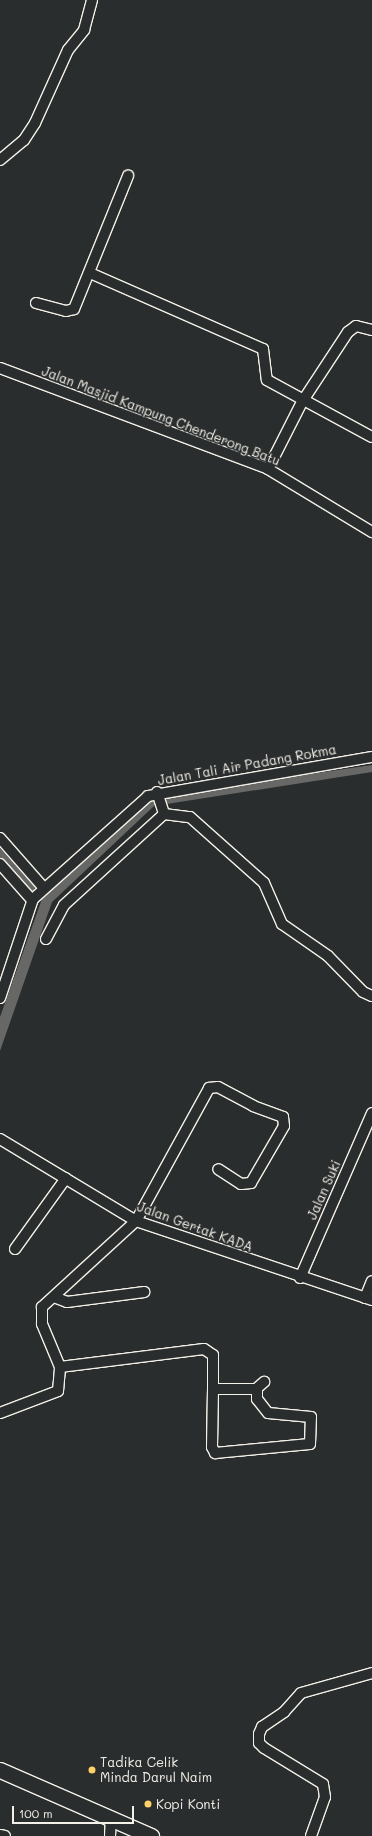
<!DOCTYPE html>
<html>
<head>
<meta charset="utf-8">
<style>
	body { margin:0 }
	#map { position:relative; width:372px; height:1836px; overflow:hidden; background:#2a2d2e; font-family:Mali,sans-serif }
	div>[style] { position:absolute }
	.water>* { inset:0; background:#676866 }
	.roads { filter:drop-shadow(1px 0 #f4f1e8) drop-shadow(-1px 0 #f4f1e8) drop-shadow(0 1px #f4f1e8) drop-shadow(0 -1px #f4f1e8) }
	.minor>* { height:10px; margin:-5px; padding:0 5px; transform-origin:5px; border-radius:5px; background:#2a2d2e }
	.primary>* { height:15px; margin:-7.5px; padding:0 7.5px; transform-origin:7.5px; border-radius:7.5px; background:#2a2d2e }
	.dots>* { width:11px; height:11px; translate:-50% -50%; box-sizing:border-box; border:2px solid #2a2d2e; border-radius:50% }
	span { translate:-50% -50%; white-space:nowrap; text-align:center; line-height:1.15; -webkit-text-stroke:3.5px #2a2d2e; paint-order:stroke }
	.street-label { font-size:13px; color:#f4f1e8 }
	.poi-label { font-size:13px; color:#f4f1e8 }
	.left { translate:0 -50%; text-align:left }
	.scale { position:absolute; left:12px; top:1806px; width:122px; height:18px; box-sizing:border-box; border:2px solid #f4f1e8; border-top:0; padding-left:5px; font-size:12px; line-height:14px; white-space:nowrap; color:#f4f1e8; -webkit-text-stroke:3px #2a2d2e; paint-order:stroke }
</style>
</head>
<body>
<div id="map">
	<div class="water">
		<div style="clip-path:polygon(372px 765px,372px 772px,154px 806px,52px 902px,0 1051px,0 1017px,43px 896px,150px 797px)"></div>
		<div style="clip-path:polygon(0 848px,35px 887px,31px 895px,0 860px)"></div>
	</div>
	<div class="roads">
		<div class="minor">
			<div style="left:0;top:160px;width:31px;rotate:-40deg"></div>
			<div style="left:24px;top:140px;width:20px;rotate:-57deg"></div>
			<div style="left:35px;top:123px;width:80px;rotate:-65.7deg"></div>
			<div style="left:68px;top:50px;width:26px;rotate:-51deg"></div>
			<div style="left:84px;top:30px;width:31px;rotate:-75deg"></div>
			<div style="left:90px;top:273px;width:189px;rotate:23.7deg"></div>
			<div style="left:263px;top:349px;width:31px;rotate:83deg"></div>
			<div style="left:267px;top:380px;width:119px;rotate:28.5deg"></div>
			<div style="left:36px;top:303px;width:31px;rotate:15deg"></div>
			<div style="left:66px;top:311px;width:8px;rotate:-14deg"></div>
			<div style="left:74px;top:309px;width:144px;rotate:-67.9deg"></div>
			<div style="left:0;top:368px;width:286px;rotate:20.6deg"></div>
			<div style="left:268px;top:469px;width:122px;rotate:31.2deg"></div>
			<div style="left:268px;top:469px;width:75px;rotate:-63.1deg"></div>
			<div style="left:302px;top:402px;width:84px;rotate:-56.7deg"></div>
			<div style="left:348px;top:332px;width:10px;rotate:-37deg"></div>
			<div style="left:356px;top:326px;width:16px;rotate:14deg"></div>
			<div style="left:157px;top:792px;width:23px;rotate:72deg"></div>
			<div style="left:164px;top:814px;width:26px;rotate:7deg"></div>
			<div style="left:190px;top:817px;width:99px;rotate:41.7deg"></div>
			<div style="left:264px;top:883px;width:45px;rotate:66.3deg"></div>
			<div style="left:282px;top:924px;width:56px;rotate:34.8deg"></div>
			<div style="left:328px;top:956px;width:50px;rotate:45.8deg"></div>
			<div style="left:363px;top:992px;width:10px;rotate:24deg"></div>
			<div style="left:0;top:838px;width:65px;rotate:48.7deg"></div>
			<div style="left:0;top:864px;width:48px;rotate:48.4deg"></div>
			<div style="left:46px;top:939px;width:38px;rotate:-62deg"></div>
			<div style="left:64px;top:905px;width:135px;rotate:-42.3deg"></div>
			<div style="left:0;top:998px;width:104px;rotate:-71.6deg"></div>
			<div style="left:33px;top:899px;width:154px;rotate:-41.8deg"></div>
			<div style="left:148px;top:796px;width:227px;rotate:-9.9deg"></div>
			<div style="left:0;top:1139px;width:159px;rotate:31.1deg"></div>
			<div style="left:136px;top:1221px;width:249px;rotate:18.5deg"></div>
			<div style="left:15px;top:1249px;width:87px;rotate:-54.3deg"></div>
			<div style="left:300px;top:1278px;width:180px;rotate:-66.4deg"></div>
			<div style="left:54px;top:1297px;width:14px;rotate:21deg"></div>
			<div style="left:67px;top:1302px;width:78px;rotate:-7.4deg"></div>
			<div style="left:365px;top:1298px;width:18px;rotate:-68deg"></div>
			<div style="left:60px;top:1367px;width:145px;rotate:-7.1deg"></div>
			<div style="left:204px;top:1349px;width:11px;rotate:34deg"></div>
			<div style="left:213px;top:1355px;width:34px;rotate:90deg"></div>
			<div style="left:213px;top:1389px;width:43px"></div>
			<div style="left:256px;top:1389px;width:11px;rotate:-41deg"></div>
			<div style="left:213px;top:1389px;width:58px;rotate:91deg"></div>
			<div style="left:212px;top:1447px;width:7px;rotate:63deg"></div>
			<div style="left:215px;top:1453px;width:95px;rotate:-5.4deg"></div>
			<div style="left:310px;top:1444px;width:27px;rotate:-88deg"></div>
			<div style="left:311px;top:1417px;width:43px;rotate:-174.7deg"></div>
			<div style="left:268px;top:1413px;width:18px;rotate:-128deg"></div>
			<div style="left:257px;top:1399px;width:10px;rotate:-90deg"></div>
			<div style="left:0;top:1413px;width:62px;rotate:-20.8deg"></div>
			<div style="left:58px;top:1391px;width:24px;rotate:-85deg"></div>
			<div style="left:60px;top:1367px;width:47px;rotate:-112.7deg"></div>
			<div style="left:42px;top:1324px;width:17px;rotate:-90deg"></div>
			<div style="left:42px;top:1307px;width:127px;rotate:-42.5deg"></div>
			<div style="left:136px;top:1221px;width:152px;rotate:-61.2deg"></div>
			<div style="left:209px;top:1088px;width:9px;rotate:-6deg"></div>
			<div style="left:218px;top:1087px;width:40px;rotate:28deg"></div>
			<div style="left:253px;top:1106px;width:32px;rotate:20deg"></div>
			<div style="left:283px;top:1117px;width:9px;rotate:84deg"></div>
			<div style="left:284px;top:1126px;width:66px;rotate:120.1deg"></div>
			<div style="left:251px;top:1183px;width:10px;rotate:174deg"></div>
			<div style="left:241px;top:1184px;width:27px;rotate:-147deg"></div>
			<div style="left:0;top:1835px;width:5px;rotate:11deg"></div>
			<div style="left:110px;top:1836px;width:17px;rotate:-87deg"></div>
			<div style="left:311px;top:1836px;width:41px;rotate:-70.3deg"></div>
			<div style="left:325px;top:1797px;width:13px;rotate:-99deg"></div>
			<div style="left:323px;top:1784px;width:69px;rotate:-148.6deg"></div>
			<div style="left:264px;top:1748px;width:7px;rotate:-135deg"></div>
			<div style="left:259px;top:1743px;width:9px;rotate:-90deg"></div>
			<div style="left:259px;top:1734px;width:8px;rotate:-67deg"></div>
			<div style="left:262px;top:1727px;width:27px;rotate:-34deg"></div>
			<div style="left:284px;top:1712px;width:25px;rotate:-48deg"></div>
			<div style="left:301px;top:1693px;width:74px;rotate:-15.7deg"></div>
		</div>
		<div class="primary">
			<div style="left:0;top:1770px;width:165px;rotate:23.6deg"></div>
		</div>
	</div>
	<div class="dots">
		<div style="left:92px;top:1770px;background:#ffd166"></div>
		<div style="left:148px;top:1804px;background:#ffd166"></div>
	</div>
	<div class="street-label">
		<span style="left:161px;top:416px;rotate:21deg">Jalan Masjid Kampung Chenderong Batu</span>
		<span style="left:247px;top:765px;rotate:-10deg">Jalan Tali Air Padang Rokma</span>
		<span style="left:324px;top:1190px;rotate:-66deg">Jalan Suki</span>
		<span style="left:195px;top:1227px;rotate:20deg">Jalan Gertak KADA</span>
	</div>
	<div class="poi-label">
		<span class="left" style="left:100px;top:1770px">Tadika Celik<br>Minda Darul Naim</span>
		<span class="left" style="left:156px;top:1804px">Kopi Konti</span>
	</div>
	<div class="scale">100 m</div>
</div>
</body>
</html>
